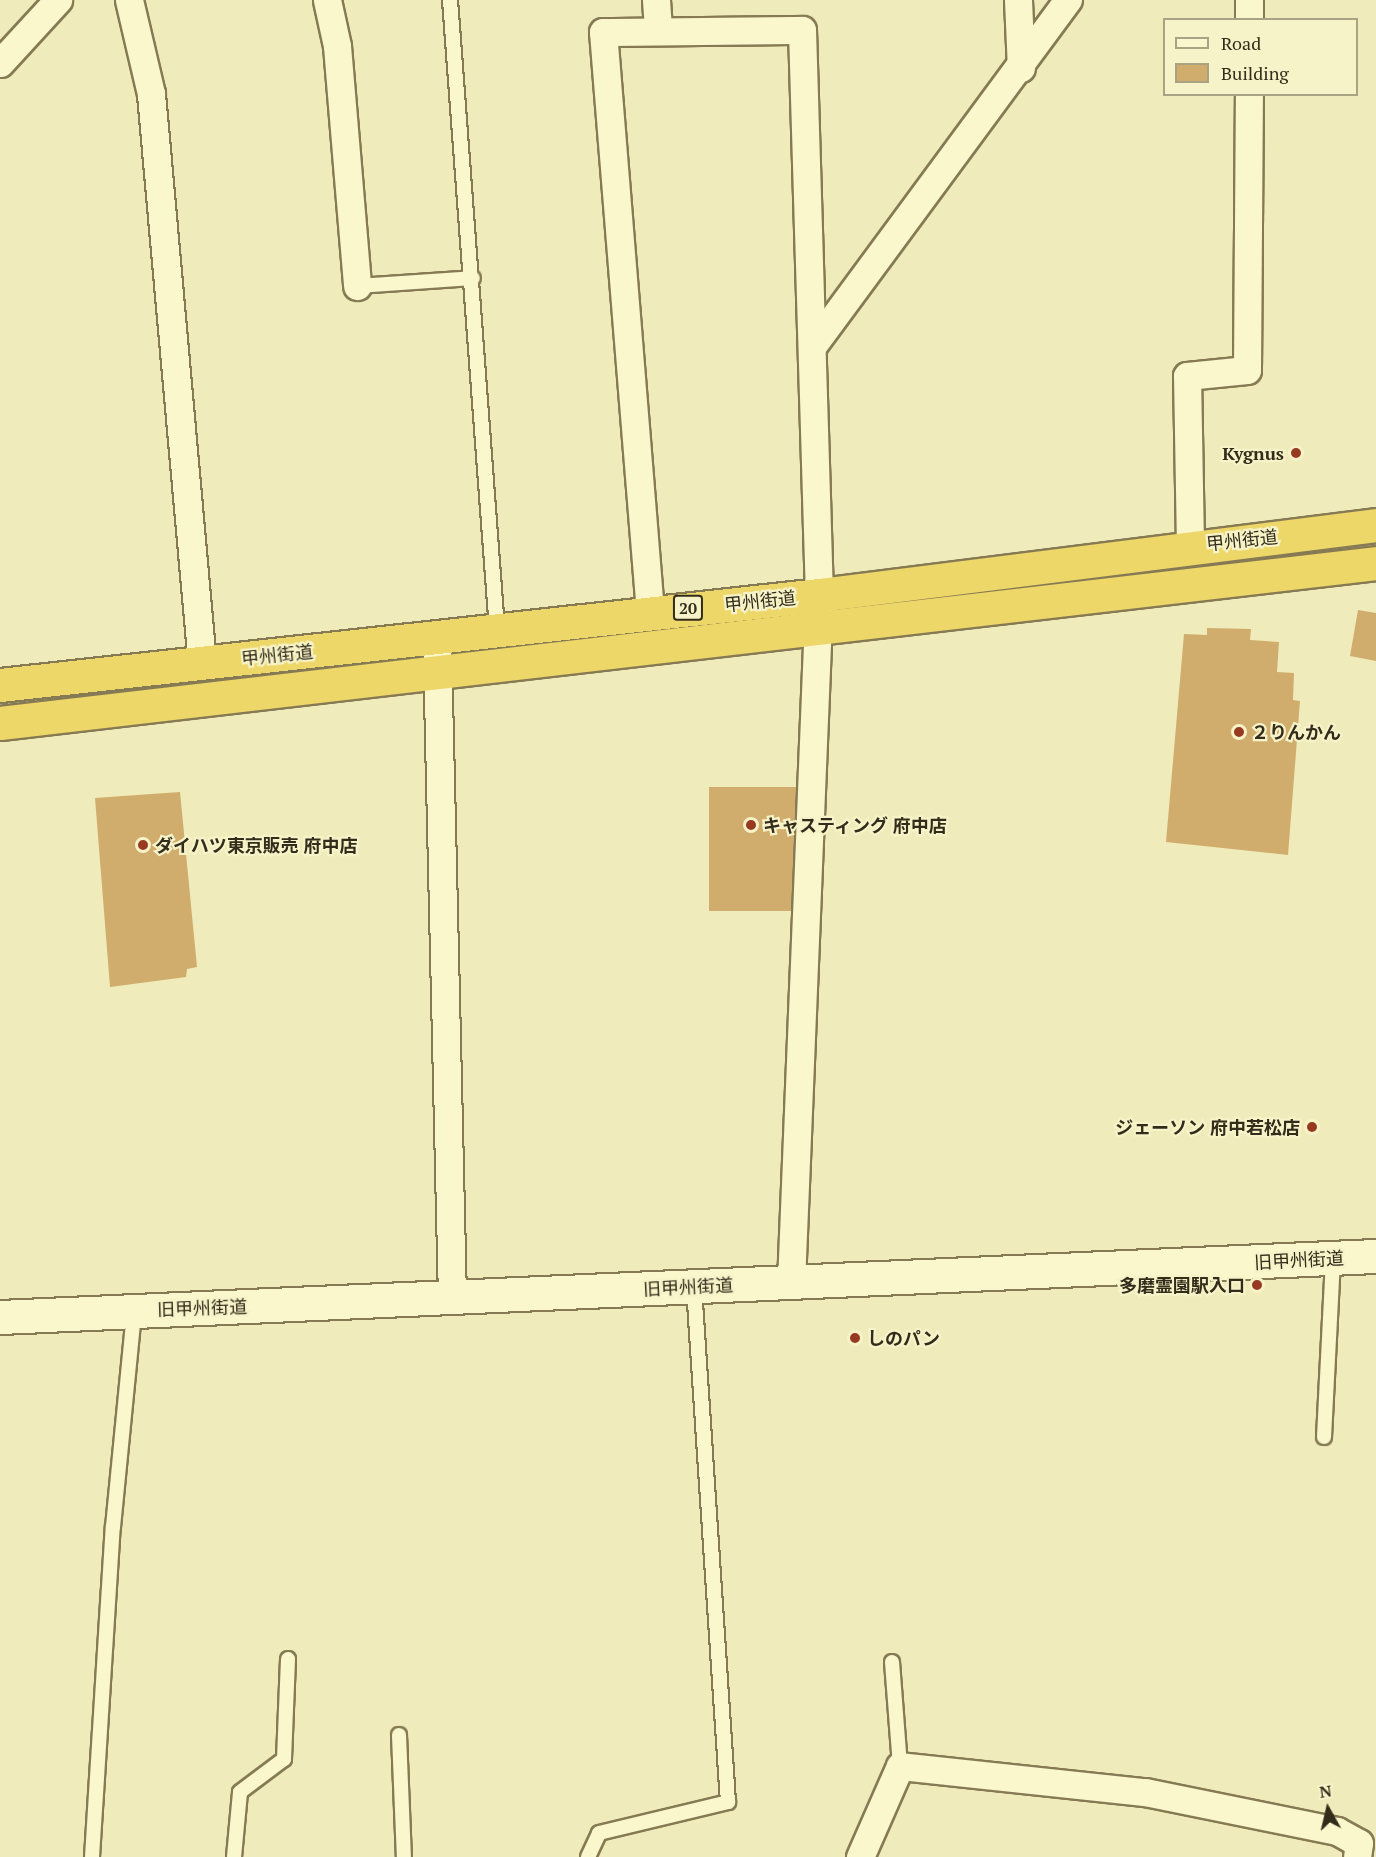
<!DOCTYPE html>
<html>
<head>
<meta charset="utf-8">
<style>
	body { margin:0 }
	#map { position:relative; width:1376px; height:1857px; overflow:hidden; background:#efebba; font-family:"PT Serif","Noto Sans JP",serif }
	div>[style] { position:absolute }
	.building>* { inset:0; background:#d0ac6d; transform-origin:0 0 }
	.roads { filter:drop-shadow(2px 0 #867a54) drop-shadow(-2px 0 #867a54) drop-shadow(0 2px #867a54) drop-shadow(0 -2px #867a54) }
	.service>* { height:14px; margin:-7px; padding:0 7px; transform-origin:7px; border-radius:7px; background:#faf7cd }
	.minor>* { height:27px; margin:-13.5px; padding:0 13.5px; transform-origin:13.5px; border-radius:13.5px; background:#faf7cd }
	.secondary>* { height:33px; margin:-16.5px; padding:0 16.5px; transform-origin:16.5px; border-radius:16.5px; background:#faf7cd }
	.trunk>* { height:33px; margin:-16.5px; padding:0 16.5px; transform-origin:16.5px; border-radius:16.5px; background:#eed769 }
	.dots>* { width:16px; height:16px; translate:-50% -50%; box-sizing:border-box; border:3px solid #f7f3c9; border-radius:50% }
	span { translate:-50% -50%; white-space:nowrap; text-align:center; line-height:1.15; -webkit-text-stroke:4.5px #f7f3c9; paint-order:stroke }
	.shield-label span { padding:2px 4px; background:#f7f3c9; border:2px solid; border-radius:4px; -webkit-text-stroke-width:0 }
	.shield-label { font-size:16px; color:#342c1a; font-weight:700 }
	.poi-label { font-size:18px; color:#342c1a; font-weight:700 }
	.right { translate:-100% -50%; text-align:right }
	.left { translate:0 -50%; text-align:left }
	.street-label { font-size:18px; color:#342c1a }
	.legend { position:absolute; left:1163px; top:18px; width:195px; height:78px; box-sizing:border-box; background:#f7f3c9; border:2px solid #a9a383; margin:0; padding:8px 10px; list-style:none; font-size:18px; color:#342c1a }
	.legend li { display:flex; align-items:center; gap:12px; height:30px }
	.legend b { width:30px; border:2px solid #a9a383 }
	.north { position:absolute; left:1298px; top:1779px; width:60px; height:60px; -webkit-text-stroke:4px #f7f3c9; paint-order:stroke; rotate:352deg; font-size:16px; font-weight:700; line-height:24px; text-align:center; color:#342c1a }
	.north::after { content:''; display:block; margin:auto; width:21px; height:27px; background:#342c1a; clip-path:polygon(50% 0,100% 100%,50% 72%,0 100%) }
</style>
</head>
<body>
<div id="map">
	<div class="building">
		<div style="clip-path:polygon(1358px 610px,1376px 613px,1376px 661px,1350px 656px)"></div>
		<div style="clip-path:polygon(1207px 628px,1251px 629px,1250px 640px,1279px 642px,1277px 672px,1294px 673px,1293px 700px,1300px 701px,1288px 855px,1166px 842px,1184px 634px,1207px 635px)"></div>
		<div style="left:709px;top:787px;width:88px;height:124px"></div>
		<div style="clip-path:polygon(180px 792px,197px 967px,187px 969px,186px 977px,110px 987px,95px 798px)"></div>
	</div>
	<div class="roads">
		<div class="service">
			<div style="left:450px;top:0;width:632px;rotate:85.73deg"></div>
			<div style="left:357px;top:286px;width:116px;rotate:-3.9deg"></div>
			<div style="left:1324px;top:1437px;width:179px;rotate:-87.1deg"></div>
			<div style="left:892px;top:1662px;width:104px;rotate:85.6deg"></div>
			<div style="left:399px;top:1735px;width:122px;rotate:87.7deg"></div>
			<div style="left:92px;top:1857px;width:331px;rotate:-86.4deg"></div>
			<div style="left:113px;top:1527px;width:217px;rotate:-84.4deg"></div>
			<div style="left:234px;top:1857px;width:65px;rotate:-84.7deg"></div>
			<div style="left:240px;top:1792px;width:55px;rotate:-36.9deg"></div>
			<div style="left:284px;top:1759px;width:100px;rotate:-87.7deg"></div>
			<div style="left:588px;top:1857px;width:26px;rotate:-65deg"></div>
			<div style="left:599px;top:1833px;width:133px;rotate:-13.5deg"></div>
			<div style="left:728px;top:1802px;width:516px;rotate:-93.78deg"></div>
		</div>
		<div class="minor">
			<div style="left:129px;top:0;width:97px;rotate:76.8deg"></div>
			<div style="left:151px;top:94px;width:571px;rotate:84.88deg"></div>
			<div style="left:327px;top:0;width:47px;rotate:77.7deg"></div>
			<div style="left:337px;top:46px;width:241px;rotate:85.2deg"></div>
			<div style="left:656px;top:0;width:31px;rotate:86deg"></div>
			<div style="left:1018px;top:0;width:68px;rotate:87.5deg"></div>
			<div style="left:1249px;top:20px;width:20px;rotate:-90deg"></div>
			<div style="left:0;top:63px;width:86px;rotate:-47.4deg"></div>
			<div style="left:814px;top:344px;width:428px;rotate:-53.6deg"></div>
			<div style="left:1190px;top:546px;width:170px;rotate:-91deg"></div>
			<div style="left:1187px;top:376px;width:60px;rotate:-5.7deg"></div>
			<div style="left:1247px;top:370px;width:276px;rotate:-89.6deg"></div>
			<div style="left:650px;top:612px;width:582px;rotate:-94.63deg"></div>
			<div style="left:603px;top:32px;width:199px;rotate:-0.6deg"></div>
			<div style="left:802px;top:30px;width:565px;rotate:88.28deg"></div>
			<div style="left:819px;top:595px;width:688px;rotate:92.33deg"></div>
			<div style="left:437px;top:652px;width:646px;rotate:88.67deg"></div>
			<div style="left:860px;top:1857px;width:99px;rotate:-66.3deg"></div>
			<div style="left:900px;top:1766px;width:246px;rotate:6.1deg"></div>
			<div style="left:1145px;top:1792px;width:196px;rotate:11.5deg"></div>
			<div style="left:1337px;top:1831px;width:25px;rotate:29deg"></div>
			<div style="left:1359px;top:1843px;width:14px;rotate:98deg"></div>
		</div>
		<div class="secondary">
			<div style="left:0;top:1317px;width:1377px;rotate:-2.54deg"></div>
		</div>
		<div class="trunk">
			<div style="left:0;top:685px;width:824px;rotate:-6.27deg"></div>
			<div style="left:819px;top:595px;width:561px;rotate:-7.16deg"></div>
			<div style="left:0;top:723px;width:1385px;rotate:-6.63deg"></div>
		</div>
	</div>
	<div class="dots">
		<div style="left:1296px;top:453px;background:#983a21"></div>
		<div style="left:1239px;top:732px;background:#983a21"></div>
		<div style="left:751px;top:825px;background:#983a21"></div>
		<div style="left:143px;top:845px;background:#983a21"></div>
		<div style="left:1312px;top:1127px;background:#983a21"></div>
		<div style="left:1257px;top:1285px;background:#983a21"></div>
		<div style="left:855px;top:1338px;background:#983a21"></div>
	</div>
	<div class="shield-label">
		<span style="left:688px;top:608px">20</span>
	</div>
	<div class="poi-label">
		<span class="right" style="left:1284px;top:453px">Kygnus</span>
		<span class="left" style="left:1251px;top:732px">２りんかん</span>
		<span class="left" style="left:763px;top:825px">キャスティング 府中店</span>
		<span class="left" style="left:155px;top:845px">ダイハツ東京販売 府中店</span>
		<span class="right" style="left:1300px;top:1127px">ジェーソン 府中若松店</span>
		<span class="right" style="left:1245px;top:1285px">多磨霊園駅入口</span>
		<span class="left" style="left:867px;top:1338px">しのパン</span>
	</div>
	<div class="street-label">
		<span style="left:1242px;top:540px;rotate:-6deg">甲州街道</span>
		<span style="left:760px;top:601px;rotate:-6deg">甲州街道</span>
		<span style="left:277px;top:655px;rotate:-6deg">甲州街道</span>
		<span style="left:1299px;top:1260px;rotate:-3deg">旧甲州街道</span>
		<span style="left:688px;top:1287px;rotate:-3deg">旧甲州街道</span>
		<span style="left:202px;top:1308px;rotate:-2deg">旧甲州街道</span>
	</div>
	<ul class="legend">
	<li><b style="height:8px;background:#faf7cd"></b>Road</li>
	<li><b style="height:16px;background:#d0ac6d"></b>Building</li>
	</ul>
	<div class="north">N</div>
</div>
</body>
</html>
